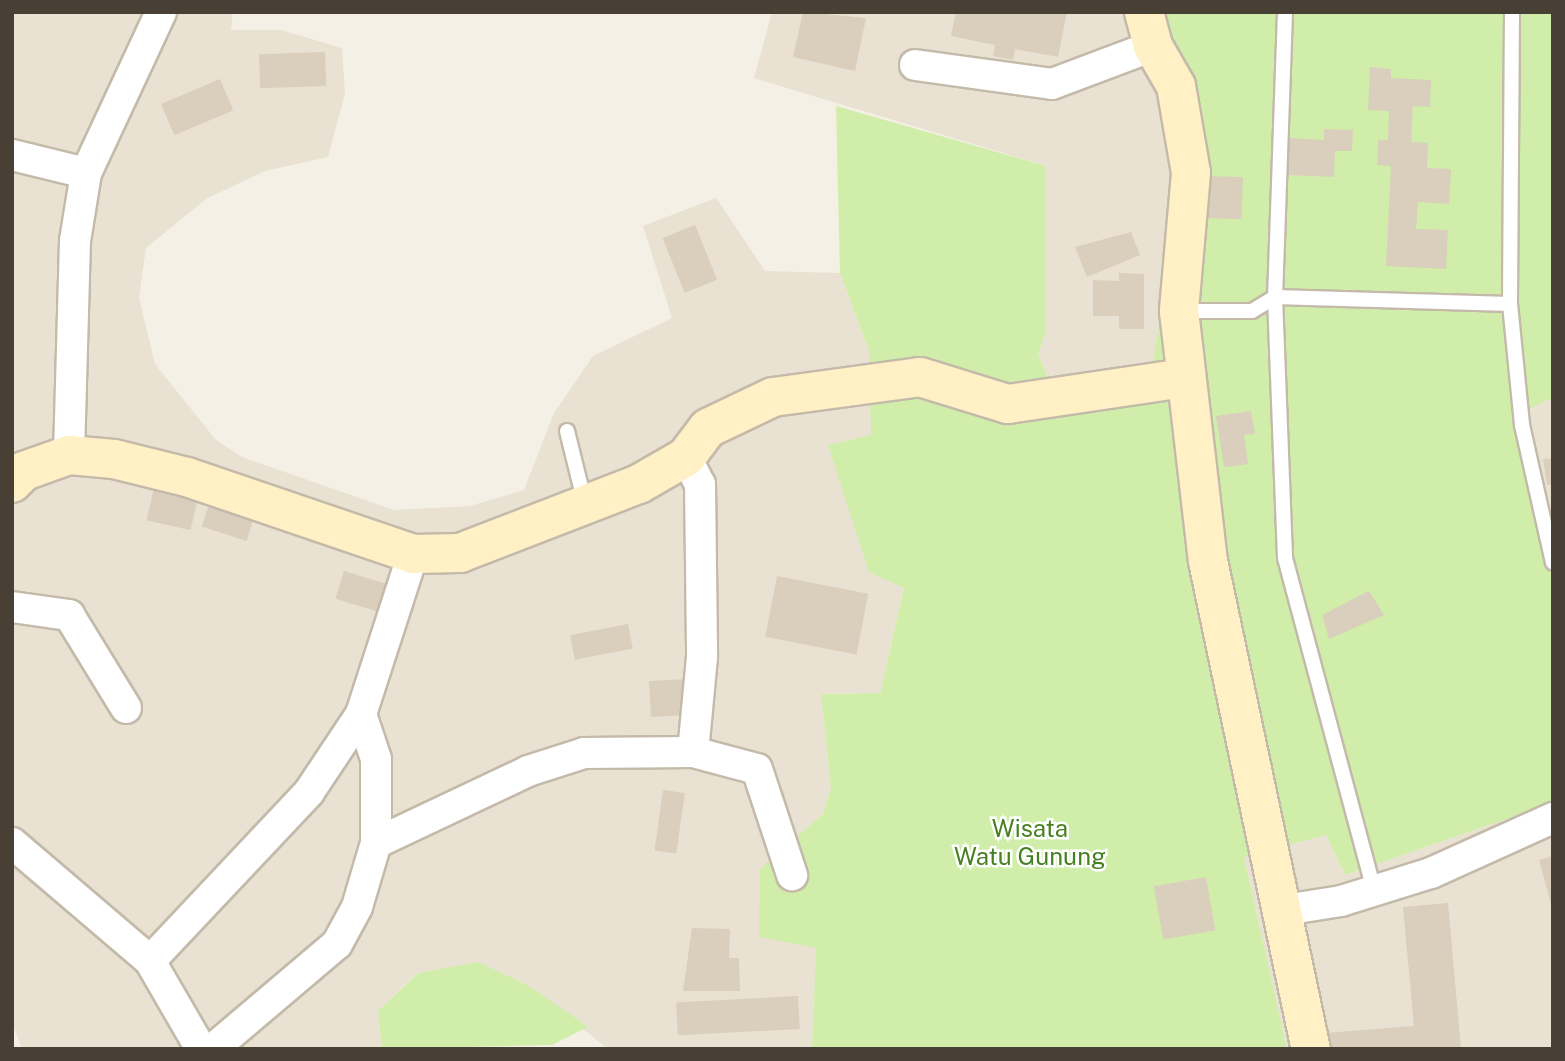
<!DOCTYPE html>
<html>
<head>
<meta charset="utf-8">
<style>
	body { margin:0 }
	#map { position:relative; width:1565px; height:1061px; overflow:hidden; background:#f5f0e5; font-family:"Public Sans",sans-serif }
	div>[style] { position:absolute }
	.residential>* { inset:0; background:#e9e2d2 }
	.green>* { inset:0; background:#d0eea9 }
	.building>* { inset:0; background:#dacebc; transform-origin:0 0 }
	.roads { filter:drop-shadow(2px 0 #c4baaa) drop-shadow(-2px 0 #c4baaa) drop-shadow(0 2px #c4baaa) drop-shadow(0 -2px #c4baaa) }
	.lane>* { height:14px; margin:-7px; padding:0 7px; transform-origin:7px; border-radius:7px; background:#fff }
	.street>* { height:30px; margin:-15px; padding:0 15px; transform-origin:15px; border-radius:15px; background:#fff }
	.secondary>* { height:38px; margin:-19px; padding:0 19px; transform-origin:19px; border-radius:19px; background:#fff0c5 }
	span { translate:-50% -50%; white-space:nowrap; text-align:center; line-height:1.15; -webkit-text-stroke:5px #fff; paint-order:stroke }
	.park-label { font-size:24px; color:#468020 }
	.frame { position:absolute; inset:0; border:14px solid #484034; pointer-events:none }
</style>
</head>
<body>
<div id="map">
	<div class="residential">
		<div style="clip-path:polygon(12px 12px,233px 12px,231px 30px,281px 30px,342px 48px,345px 94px,328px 157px,265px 171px,206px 199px,146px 248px,139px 298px,155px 364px,216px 440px,242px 457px,394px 510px,470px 506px,524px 490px,554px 413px,593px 356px,672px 318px,643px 226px,716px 198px,765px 271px,840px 273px,869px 351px,871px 435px,829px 446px,904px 587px,880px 693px,821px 694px,831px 787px,823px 814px,760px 870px,816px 948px,812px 1047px,608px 1049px,529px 986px,478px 963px,417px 973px,378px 1011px,382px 1049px,22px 1049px,12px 1022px)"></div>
		<div style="clip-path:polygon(772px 12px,1132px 12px,1174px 122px,1170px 254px,1151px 373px,1052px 386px,1038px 354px,1046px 332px,1046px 166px,754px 78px)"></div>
		<div style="clip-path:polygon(1553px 398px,1553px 521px,1544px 517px,1526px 409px)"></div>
		<div style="clip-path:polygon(1553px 803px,1553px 1049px,1287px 1049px,1244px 857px,1326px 835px,1345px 875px)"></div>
	</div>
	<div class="green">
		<div style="clip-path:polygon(1132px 12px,1553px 12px,1553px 398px,1526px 410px,1544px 517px,1553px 521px,1553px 803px,1345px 875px,1326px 835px,1244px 857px,1287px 1049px,782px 1049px,812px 1047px,816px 948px,759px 937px,760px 869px,823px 814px,831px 788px,821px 694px,880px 693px,904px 588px,869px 572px,828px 445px,871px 435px,869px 351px,840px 273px,836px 106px,1046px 166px,1046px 332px,1038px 354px,1051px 385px,1151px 373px,1170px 254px,1174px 123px)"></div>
		<div style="clip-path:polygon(478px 962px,529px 986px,588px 1027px,552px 1045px,382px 1049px,378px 1011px,418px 973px)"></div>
	</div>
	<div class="building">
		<div style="clip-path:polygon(803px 12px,866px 18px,855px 71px,793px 57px)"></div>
		<div style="clip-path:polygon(956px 12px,1067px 12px,1058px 57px,1015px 49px,1013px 60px,993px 56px,995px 45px,951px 36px)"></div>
		<div style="left:325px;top:52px;width:34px;height:66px;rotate:88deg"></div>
		<div style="clip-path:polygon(1370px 67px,1391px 69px,1391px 78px,1431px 80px,1430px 107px,1413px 106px,1411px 142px,1428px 143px,1427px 168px,1451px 169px,1449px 204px,1418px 202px,1416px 229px,1448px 230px,1446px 269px,1386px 266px,1391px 166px,1377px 165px,1378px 140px,1388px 140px,1389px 111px,1368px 110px)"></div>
		<div style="left:220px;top:79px;width:34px;height:64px;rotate:67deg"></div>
		<div style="clip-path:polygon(1324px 129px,1353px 130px,1352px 151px,1335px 151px,1334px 177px,1287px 175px,1288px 138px,1324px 140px)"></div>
		<div style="left:1208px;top:176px;width:35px;height:42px;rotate:2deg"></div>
		<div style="left:695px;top:225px;width:59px;height:35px;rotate:68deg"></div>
		<div style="clip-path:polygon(1131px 232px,1140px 255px,1087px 277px,1075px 247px)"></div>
		<div style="clip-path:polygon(1119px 273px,1144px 274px,1144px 329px,1119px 329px,1119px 316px,1093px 316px,1093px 280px,1119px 281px)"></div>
		<div style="clip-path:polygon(1251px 411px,1255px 434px,1244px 435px,1248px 464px,1224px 467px,1216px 416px)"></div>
		<div style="clip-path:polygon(1553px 458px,1553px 484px,1547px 485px,1543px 459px)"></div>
		<div style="left:154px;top:488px;width:45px;height:33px;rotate:13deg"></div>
		<div style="left:212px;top:495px;width:47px;height:33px;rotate:18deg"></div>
		<div style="left:344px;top:571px;width:56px;height:29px;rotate:17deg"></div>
		<div style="left:777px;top:576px;width:93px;height:62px;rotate:11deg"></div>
		<div style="clip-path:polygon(1369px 591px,1384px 615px,1329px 639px,1322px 615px)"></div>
		<div style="left:628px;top:624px;width:25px;height:59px;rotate:79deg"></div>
		<div style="left:688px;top:679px;width:36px;height:39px;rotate:87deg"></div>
		<div style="left:663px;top:790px;width:22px;height:61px;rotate:8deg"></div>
		<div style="clip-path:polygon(1553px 856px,1553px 908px,1552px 908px,1539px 860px)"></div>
		<div style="left:1206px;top:877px;width:54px;height:53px;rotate:80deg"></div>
		<div style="clip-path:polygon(1448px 903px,1461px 1049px,1327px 1049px,1325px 1033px,1414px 1026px,1403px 907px)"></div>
		<div style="clip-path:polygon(692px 928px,730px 929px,729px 958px,739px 958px,740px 991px,683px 991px)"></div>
		<div style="left:798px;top:996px;width:33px;height:122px;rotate:87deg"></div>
	</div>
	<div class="roads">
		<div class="lane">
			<div style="left:1285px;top:12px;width:285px;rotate:92deg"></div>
			<div style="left:1275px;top:297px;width:261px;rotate:87.8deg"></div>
			<div style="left:1285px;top:558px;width:344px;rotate:75deg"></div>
			<div style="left:1512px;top:12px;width:292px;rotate:90.4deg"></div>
			<div style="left:1510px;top:304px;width:122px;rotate:84.3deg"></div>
			<div style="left:1522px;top:425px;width:141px;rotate:77.3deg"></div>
			<div style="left:1180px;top:311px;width:72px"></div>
			<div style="left:1252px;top:311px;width:27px;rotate:-31deg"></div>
			<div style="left:1275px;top:297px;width:235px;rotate:1.7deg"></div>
			<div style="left:567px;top:431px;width:75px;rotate:76.1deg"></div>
		</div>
		<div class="street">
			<div style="left:915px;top:65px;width:138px;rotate:7.9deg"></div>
			<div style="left:1052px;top:84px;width:108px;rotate:-20.6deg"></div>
			<div style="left:12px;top:155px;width:76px;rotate:13.7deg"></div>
			<div style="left:69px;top:455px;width:214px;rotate:-88.4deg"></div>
			<div style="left:75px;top:241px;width:69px;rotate:-80.8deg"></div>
			<div style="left:86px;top:173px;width:178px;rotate:-65deg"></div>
			<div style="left:686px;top:457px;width:30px;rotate:63deg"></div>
			<div style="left:700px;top:484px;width:173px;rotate:89.3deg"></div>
			<div style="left:702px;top:657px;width:95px;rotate:95.4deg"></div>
			<div style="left:693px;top:752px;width:66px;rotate:14.9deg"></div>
			<div style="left:757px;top:769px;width:112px;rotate:71.7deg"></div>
			<div style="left:12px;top:607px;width:58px;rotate:8deg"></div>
			<div style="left:69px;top:615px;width:109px;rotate:58.5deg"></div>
			<div style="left:361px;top:714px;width:47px;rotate:71.6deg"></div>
			<div style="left:376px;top:759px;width:84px;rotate:90deg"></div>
			<div style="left:12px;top:843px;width:182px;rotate:40.5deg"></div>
			<div style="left:150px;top:961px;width:102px;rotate:59.9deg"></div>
			<div style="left:1278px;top:911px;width:64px;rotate:-9deg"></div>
			<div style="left:1341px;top:901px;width:94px;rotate:-17.3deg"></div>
			<div style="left:1431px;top:873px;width:134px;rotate:-24.3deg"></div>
			<div style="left:150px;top:961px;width:232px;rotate:-46.7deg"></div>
			<div style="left:309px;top:792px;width:94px;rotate:-56.3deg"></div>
			<div style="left:361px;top:714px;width:168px;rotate:-72deg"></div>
			<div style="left:213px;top:1049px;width:162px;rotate:-40.3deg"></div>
			<div style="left:337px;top:944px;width:42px;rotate:-61.6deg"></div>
			<div style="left:357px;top:907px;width:67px;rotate:-73.5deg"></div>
			<div style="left:376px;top:843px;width:168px;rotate:-25.3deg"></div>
			<div style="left:528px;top:771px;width:59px;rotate:-17.8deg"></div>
			<div style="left:584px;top:753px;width:109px;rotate:-0.5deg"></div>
		</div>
		<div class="secondary">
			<div style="left:1144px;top:12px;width:35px;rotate:75deg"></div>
			<div style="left:1153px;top:46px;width:46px;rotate:60.1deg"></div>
			<div style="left:1176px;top:86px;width:88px;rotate:80.2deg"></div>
			<div style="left:1191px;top:173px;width:139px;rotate:95deg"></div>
			<div style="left:1179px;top:311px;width:252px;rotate:83.4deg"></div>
			<div style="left:1208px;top:561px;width:499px;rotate:78.1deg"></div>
			<div style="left:12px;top:483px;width:17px;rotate:-45deg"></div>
			<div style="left:24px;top:471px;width:48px;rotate:-19.6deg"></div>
			<div style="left:69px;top:455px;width:45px;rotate:5.1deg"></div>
			<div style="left:114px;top:459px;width:75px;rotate:13.9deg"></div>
			<div style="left:187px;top:477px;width:239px;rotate:18.8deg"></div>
			<div style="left:413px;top:554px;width:47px;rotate:-1.2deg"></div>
			<div style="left:460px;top:553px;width:192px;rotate:-21.1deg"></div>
			<div style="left:639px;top:484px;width:54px;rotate:-29.9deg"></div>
			<div style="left:686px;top:457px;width:36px;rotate:-53deg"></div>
			<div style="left:708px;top:428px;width:72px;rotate:-25.5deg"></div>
			<div style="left:773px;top:397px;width:148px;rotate:-7.7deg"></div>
			<div style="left:920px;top:377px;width:92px;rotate:17.1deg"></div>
			<div style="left:1008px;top:404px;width:178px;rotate:-8.4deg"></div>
		</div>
	</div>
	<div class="park-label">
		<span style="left:1030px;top:843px">Wisata<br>Watu Gunung</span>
	</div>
	<div class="frame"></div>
</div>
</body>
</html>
